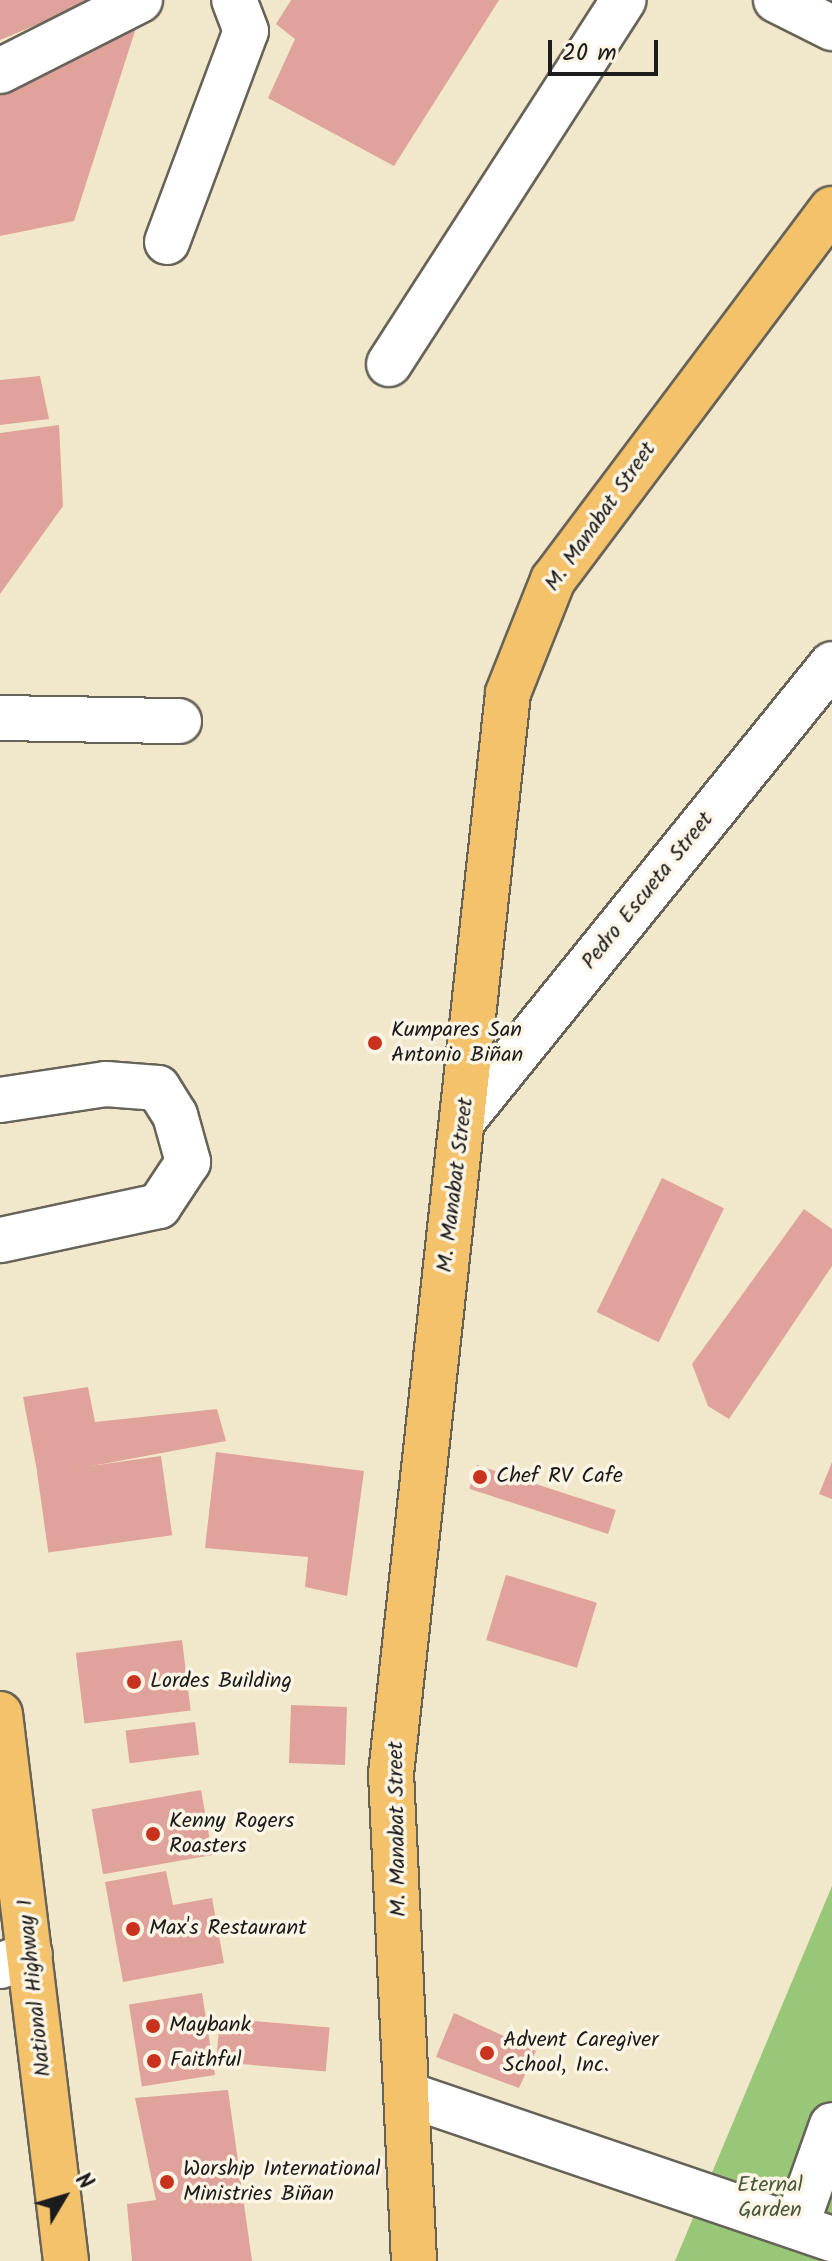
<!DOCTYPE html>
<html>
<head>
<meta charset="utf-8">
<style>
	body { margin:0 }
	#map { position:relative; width:832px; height:2261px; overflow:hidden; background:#f1e7ca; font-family:Kalam,sans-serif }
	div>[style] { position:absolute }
	.green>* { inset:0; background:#98c877 }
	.building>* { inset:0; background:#e0a39b; transform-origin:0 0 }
	.roads { filter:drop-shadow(2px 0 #676359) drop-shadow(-2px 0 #676359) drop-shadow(0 2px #676359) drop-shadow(0 -2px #676359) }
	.minor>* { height:44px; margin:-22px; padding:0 22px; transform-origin:22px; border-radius:22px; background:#fff }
	.major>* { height:44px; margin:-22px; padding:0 22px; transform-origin:22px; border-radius:22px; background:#f3c26a }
	.highway>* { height:44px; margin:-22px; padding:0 22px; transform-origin:22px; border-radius:22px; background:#f3c26a }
	.dots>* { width:22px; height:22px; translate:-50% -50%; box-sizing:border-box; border:4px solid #fcf5e5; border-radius:50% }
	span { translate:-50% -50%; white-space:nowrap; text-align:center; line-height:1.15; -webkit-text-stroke:7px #fcf5e5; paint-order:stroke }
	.street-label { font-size:22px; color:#1c1c1c }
	.poi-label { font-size:22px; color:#1c1c1c }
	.left { translate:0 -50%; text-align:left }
	.park-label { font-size:22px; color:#47583c }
	.north { position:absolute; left:24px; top:2157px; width:80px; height:80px; -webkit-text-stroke:6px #fcf5e5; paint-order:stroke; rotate:52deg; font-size:22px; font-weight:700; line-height:32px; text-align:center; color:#1c1c1c }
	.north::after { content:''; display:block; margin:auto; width:28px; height:36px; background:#1c1c1c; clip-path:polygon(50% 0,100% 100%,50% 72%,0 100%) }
	.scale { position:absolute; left:548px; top:40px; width:110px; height:36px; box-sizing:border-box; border:4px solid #1c1c1c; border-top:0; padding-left:10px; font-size:24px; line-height:28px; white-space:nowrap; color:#1c1c1c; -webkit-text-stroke:6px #fcf5e5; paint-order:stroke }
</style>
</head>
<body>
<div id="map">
	<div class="green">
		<div style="clip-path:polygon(832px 1886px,832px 2261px,675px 2261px)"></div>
	</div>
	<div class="building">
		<div style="clip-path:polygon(0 0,96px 0,0 40px)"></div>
		<div style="clip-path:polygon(291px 0,499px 0,394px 166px,268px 98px,295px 39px,276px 24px)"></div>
		<div style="clip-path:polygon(143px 6px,74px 221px,0 236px,0 78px)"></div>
		<div style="clip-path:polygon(40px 376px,49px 419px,0 425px,0 380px)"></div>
		<div style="clip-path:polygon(59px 425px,63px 506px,0 594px,0 433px)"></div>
		<div style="left:662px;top:1178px;width:69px;height:149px;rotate:26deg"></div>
		<div style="clip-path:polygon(804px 1209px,832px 1229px,832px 1266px,729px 1419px,708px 1406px,692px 1364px)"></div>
		<div style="clip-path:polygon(88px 1387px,95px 1422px,217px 1409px,226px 1441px,38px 1476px,23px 1397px)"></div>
		<div style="clip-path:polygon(216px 1452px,364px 1471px,347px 1596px,305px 1587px,308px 1557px,205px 1548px)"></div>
		<div style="left:161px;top:1456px;width:80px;height:125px;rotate:82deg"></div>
		<div style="clip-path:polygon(832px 1462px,832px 1499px,819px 1494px)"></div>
		<div style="left:477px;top:1465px;width:146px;height:25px;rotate:18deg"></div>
		<div style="left:506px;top:1575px;width:95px;height:68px;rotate:17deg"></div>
		<div style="left:182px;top:1640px;width:71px;height:107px;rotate:83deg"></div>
		<div style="left:291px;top:1705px;width:56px;height:58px;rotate:2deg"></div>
		<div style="left:195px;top:1722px;width:33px;height:70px;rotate:83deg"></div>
		<div style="left:201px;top:1790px;width:66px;height:111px;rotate:80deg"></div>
		<div style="clip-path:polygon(166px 1871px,173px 1905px,212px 1898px,224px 1963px,123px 1982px,105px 1882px)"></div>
		<div style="left:202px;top:1993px;width:83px;height:74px;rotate:81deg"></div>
		<div style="clip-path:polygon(454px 2013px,536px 2051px,519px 2088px,436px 2057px)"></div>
		<div style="left:220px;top:2018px;width:110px;height:44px;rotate:5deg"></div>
		<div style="clip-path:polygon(228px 2090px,252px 2261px,132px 2261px,127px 2204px,156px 2200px,135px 2098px)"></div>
	</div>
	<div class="roads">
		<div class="minor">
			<div style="left:776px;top:0;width:63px;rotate:26.6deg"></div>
			<div style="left:0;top:71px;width:157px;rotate:-26.9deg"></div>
			<div style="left:167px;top:242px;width:225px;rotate:-69.5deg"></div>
			<div style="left:246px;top:31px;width:33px;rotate:-111deg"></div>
			<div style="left:389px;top:364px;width:433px;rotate:-57.2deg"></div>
			<div style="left:0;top:718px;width:179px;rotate:1deg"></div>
			<div style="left:0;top:1100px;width:107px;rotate:-8.6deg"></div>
			<div style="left:106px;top:1084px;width:52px;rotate:4.4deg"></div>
			<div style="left:158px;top:1088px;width:32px;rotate:58deg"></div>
			<div style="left:175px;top:1115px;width:49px;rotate:74.5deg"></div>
			<div style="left:188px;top:1162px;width:53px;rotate:123.4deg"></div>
			<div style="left:159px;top:1206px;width:163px;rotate:167.9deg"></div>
			<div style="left:464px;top:1119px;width:585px;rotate:-51.03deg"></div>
			<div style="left:0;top:1966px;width:32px;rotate:-22deg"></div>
			<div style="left:409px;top:2095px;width:447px;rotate:18.8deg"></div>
			<div style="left:796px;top:2226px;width:107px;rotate:-70.4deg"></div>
		</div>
		<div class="major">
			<div style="left:414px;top:2261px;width:488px;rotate:-92.7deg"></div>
			<div style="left:391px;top:1774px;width:1087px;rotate:-83.82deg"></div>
			<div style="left:508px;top:693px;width:122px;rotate:-68.3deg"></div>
			<div style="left:553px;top:580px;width:464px;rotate:-53.1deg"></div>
		</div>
		<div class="highway">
			<div style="left:0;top:1714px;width:551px;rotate:83.12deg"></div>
		</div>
	</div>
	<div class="dots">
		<div style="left:375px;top:1043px;background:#c8321e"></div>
		<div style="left:480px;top:1477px;background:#c8321e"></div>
		<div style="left:134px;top:1682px;background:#c8321e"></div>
		<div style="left:153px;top:1834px;background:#c8321e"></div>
		<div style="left:133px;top:1929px;background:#c8321e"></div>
		<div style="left:153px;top:2026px;background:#c8321e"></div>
		<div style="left:487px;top:2053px;background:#c8321e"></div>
		<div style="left:154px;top:2061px;background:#c8321e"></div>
		<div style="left:167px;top:2182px;background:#c8321e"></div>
	</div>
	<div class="street-label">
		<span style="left:601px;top:517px;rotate:-55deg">M. Manabat Street</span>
		<span style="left:648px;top:891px;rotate:-51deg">Pedro Escueta Street</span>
		<span style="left:456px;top:1185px;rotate:-83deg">M. Manabat Street</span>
		<span style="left:398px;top:1829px;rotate:-91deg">M. Manabat Street</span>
		<span style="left:35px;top:1988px;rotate:-96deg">National Highway 1</span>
	</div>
	<div class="poi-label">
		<span class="left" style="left:391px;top:1043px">Kumpares San<br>Antonio Biñan</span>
		<span class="left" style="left:496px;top:1477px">Chef RV Cafe</span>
		<span class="left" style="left:150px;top:1682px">Lordes Building</span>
		<span class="left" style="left:169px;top:1834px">Kenny Rogers<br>Roasters</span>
		<span class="left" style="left:149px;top:1929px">Max's Restaurant</span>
		<span class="left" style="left:169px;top:2026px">Maybank</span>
		<span class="left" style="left:503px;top:2053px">Advent Caregiver<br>School, Inc.</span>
		<span class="left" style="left:170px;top:2061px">Faithful</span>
		<span class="left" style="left:183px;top:2182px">Worship International<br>Ministries Biñan</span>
	</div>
	<div class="park-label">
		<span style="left:770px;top:2198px">Eternal<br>Garden</span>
	</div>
	<div class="north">N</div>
	<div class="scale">20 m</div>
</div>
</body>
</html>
